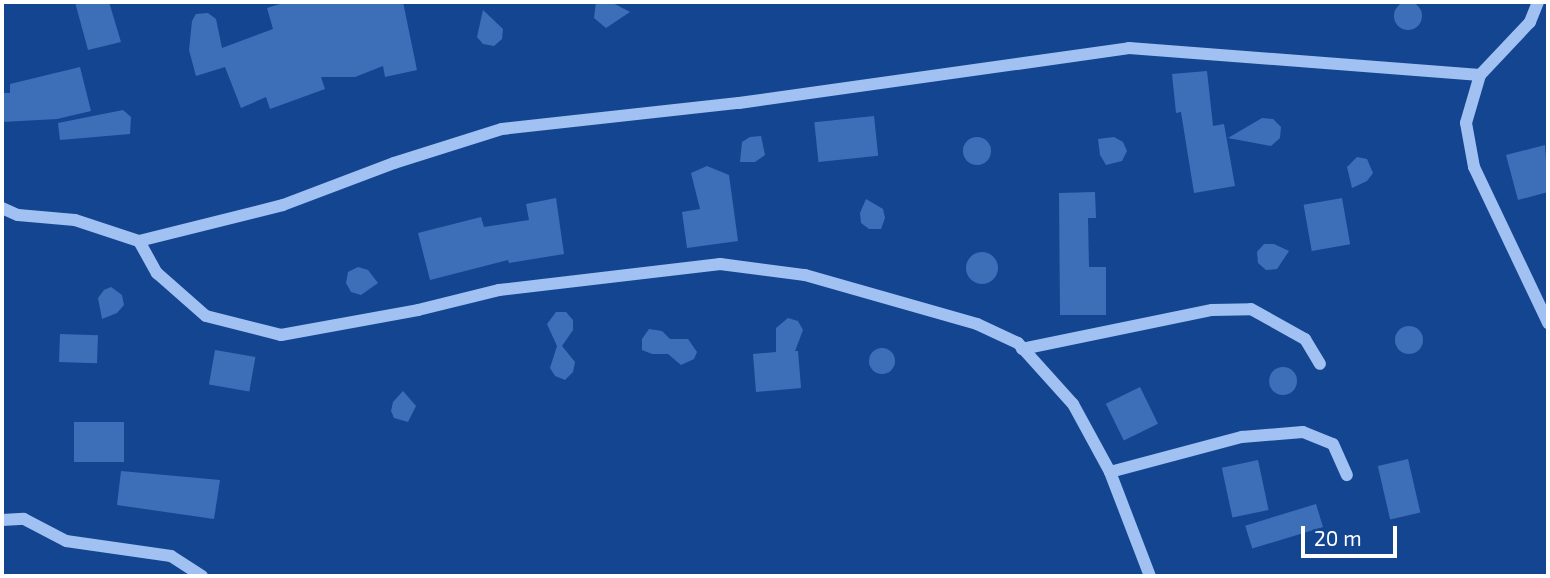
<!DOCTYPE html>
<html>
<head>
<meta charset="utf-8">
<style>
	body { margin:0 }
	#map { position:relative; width:1550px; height:578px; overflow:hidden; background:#144591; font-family:"Exo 2",sans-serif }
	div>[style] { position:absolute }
	.building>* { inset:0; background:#3d6fb9; transform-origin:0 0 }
	.round { border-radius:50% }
	.minor>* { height:12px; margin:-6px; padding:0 6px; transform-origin:6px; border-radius:6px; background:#a0c1f1 }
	span { translate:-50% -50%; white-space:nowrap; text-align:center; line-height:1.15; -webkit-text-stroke:5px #144591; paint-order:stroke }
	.frame { position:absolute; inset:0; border:4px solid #fff; pointer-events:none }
	.scale { position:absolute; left:1301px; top:526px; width:96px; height:32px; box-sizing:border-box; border:4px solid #fff; border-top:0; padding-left:9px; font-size:21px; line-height:24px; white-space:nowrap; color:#fff; -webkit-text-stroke:5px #144591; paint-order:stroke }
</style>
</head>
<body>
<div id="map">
	<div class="building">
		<div class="round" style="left:1394px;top:2px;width:28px;height:28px"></div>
		<div style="clip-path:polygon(75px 2px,109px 2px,121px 42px,88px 50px)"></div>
		<div style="clip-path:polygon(286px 2px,403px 2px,417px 70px,385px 77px,383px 66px,355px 77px,321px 77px,325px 89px,270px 109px,266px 97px,241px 108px,225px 67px,196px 76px,189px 50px,192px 21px,196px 14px,208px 13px,216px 19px,222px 48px,273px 29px,267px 8px)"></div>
		<div style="clip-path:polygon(596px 2px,611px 2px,630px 12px,606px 28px,594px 18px)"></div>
		<div style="clip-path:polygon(483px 10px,503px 29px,502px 39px,494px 46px,483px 44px,477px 37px)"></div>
		<div style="clip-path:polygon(80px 67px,91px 111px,57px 119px,2px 122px,2px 93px,10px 93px,10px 84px)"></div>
		<div style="clip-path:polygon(1207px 71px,1213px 126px,1224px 124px,1235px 186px,1194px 193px,1181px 112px,1176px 113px,1172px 74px)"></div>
		<div style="clip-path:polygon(123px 110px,131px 117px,130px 134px,60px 140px,58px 123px)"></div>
		<div style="left:874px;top:116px;width:40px;height:60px;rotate:84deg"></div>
		<div style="clip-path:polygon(1262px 118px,1273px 119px,1281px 127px,1280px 138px,1271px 146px,1228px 138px)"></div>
		<div style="clip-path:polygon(761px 136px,765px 155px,755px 162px,740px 162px,742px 142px,750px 137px)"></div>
		<div style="clip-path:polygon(1114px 137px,1123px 142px,1127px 151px,1122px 161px,1106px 165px,1100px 155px,1098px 139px)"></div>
		<div class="round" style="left:963px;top:137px;width:28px;height:28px"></div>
		<div style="clip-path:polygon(1545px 145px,1548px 192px,1518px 200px,1506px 155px)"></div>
		<div style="clip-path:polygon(1357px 157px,1367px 159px,1373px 173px,1367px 181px,1352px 188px,1347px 167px)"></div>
		<div style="clip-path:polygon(707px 166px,729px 175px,738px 241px,687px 248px,682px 212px,700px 209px,691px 173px)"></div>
		<div style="clip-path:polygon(1095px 192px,1096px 218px,1088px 218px,1089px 267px,1106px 267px,1106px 315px,1060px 315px,1059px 193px)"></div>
		<div style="clip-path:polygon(556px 198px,564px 254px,509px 263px,508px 260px,430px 280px,418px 233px,481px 217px,484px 227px,529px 220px,526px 204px)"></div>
		<div style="left:1342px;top:198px;width:47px;height:39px;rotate:80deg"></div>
		<div style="clip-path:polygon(866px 199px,883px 209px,885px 218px,881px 229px,869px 229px,861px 223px,860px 213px)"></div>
		<div style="clip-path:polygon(1264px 244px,1274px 244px,1289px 251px,1277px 269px,1266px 270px,1258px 263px,1257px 252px)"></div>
		<div class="round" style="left:966px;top:252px;width:32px;height:32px"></div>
		<div style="clip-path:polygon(358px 267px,368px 270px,378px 283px,361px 295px,351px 292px,346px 283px,348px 272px)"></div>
		<div style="clip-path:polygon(111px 287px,122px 295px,124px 305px,117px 313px,102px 319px,98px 298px,104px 290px)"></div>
		<div style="clip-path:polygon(556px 312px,566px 312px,573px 320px,573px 330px,562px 346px,575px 362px,573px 372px,565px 380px,555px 376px,550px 368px,557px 346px,547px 324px)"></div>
		<div style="clip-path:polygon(788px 318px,798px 321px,803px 330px,795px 351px,798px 351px,801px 388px,756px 392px,753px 354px,776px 352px,776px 328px)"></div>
		<div class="round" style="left:1395px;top:326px;width:28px;height:28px"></div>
		<div style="clip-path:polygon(649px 329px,662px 331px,670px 339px,688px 339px,697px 352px,694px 359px,681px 365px,668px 354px,652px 354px,642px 350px,642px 339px)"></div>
		<div style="left:60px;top:334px;width:38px;height:28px;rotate:2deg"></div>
		<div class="round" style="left:869px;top:348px;width:26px;height:26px"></div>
		<div style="left:215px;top:350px;width:41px;height:35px;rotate:10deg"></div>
		<div class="round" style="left:1269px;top:367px;width:28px;height:28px"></div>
		<div style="left:1140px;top:387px;width:41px;height:38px;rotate:64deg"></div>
		<div style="clip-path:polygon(403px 391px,416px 406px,408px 422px,394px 418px,391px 411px,393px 402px)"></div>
		<div style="left:124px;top:422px;width:40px;height:50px;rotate:90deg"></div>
		<div style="left:1408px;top:459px;width:55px;height:31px;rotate:77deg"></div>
		<div style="left:1258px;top:460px;width:51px;height:37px;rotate:78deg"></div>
		<div style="clip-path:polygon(121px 471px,220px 480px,214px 519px,117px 505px)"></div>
		<div style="left:1316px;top:504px;width:24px;height:74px;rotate:73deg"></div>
	</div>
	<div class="minor">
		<div style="left:1538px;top:2px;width:22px;rotate:112deg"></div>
		<div style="left:1530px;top:22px;width:73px;rotate:133.3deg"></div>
		<div style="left:1480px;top:75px;width:50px;rotate:106.3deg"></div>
		<div style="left:1466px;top:123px;width:45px;rotate:79.7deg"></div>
		<div style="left:1474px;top:167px;width:173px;rotate:64.6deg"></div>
		<div style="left:2px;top:208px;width:17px;rotate:24deg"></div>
		<div style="left:18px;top:215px;width:57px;rotate:5deg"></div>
		<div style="left:75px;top:220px;width:67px;rotate:18.2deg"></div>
		<div style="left:139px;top:241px;width:37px;rotate:61deg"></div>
		<div style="left:157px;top:273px;width:65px;rotate:41.3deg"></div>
		<div style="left:206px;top:316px;width:77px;rotate:14.2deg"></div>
		<div style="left:281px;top:335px;width:139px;rotate:-10.3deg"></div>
		<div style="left:418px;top:310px;width:83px;rotate:-13.9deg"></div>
		<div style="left:499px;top:290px;width:223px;rotate:-6.7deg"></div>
		<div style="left:720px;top:264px;width:86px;rotate:7.4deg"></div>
		<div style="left:805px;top:275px;width:179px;rotate:15.9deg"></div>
		<div style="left:977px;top:324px;width:45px;rotate:24.9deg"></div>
		<div style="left:1018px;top:343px;width:82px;rotate:48deg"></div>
		<div style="left:1073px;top:404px;width:77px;rotate:61.4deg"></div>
		<div style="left:1110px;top:472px;width:111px;rotate:69deg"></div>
		<div style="left:139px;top:241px;width:148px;rotate:-14deg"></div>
		<div style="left:283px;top:205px;width:119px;rotate:-20.7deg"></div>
		<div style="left:394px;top:163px;width:113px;rotate:-17.5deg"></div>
		<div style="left:502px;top:129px;width:238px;rotate:-6.3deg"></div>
		<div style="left:739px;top:103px;width:394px;rotate:-8deg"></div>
		<div style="left:1129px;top:48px;width:352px;rotate:4.4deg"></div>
		<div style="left:1022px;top:349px;width:194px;rotate:-11.6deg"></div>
		<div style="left:1212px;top:310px;width:39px;rotate:-1deg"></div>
		<div style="left:1251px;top:309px;width:62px;rotate:29.1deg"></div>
		<div style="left:1305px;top:339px;width:29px;rotate:59deg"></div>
		<div style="left:1110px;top:472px;width:137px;rotate:-14.9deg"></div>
		<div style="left:1242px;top:437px;width:61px;rotate:-4.7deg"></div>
		<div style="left:1303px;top:432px;width:32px;rotate:22deg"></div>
		<div style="left:1333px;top:444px;width:34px;rotate:66deg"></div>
		<div style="left:2px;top:520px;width:22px;rotate:-3deg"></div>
		<div style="left:24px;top:519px;width:47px;rotate:27.6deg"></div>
		<div style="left:66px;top:541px;width:106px;rotate:8.1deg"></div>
		<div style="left:171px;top:556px;width:37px;rotate:33deg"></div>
	</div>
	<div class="frame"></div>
	<div class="scale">20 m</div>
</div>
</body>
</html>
